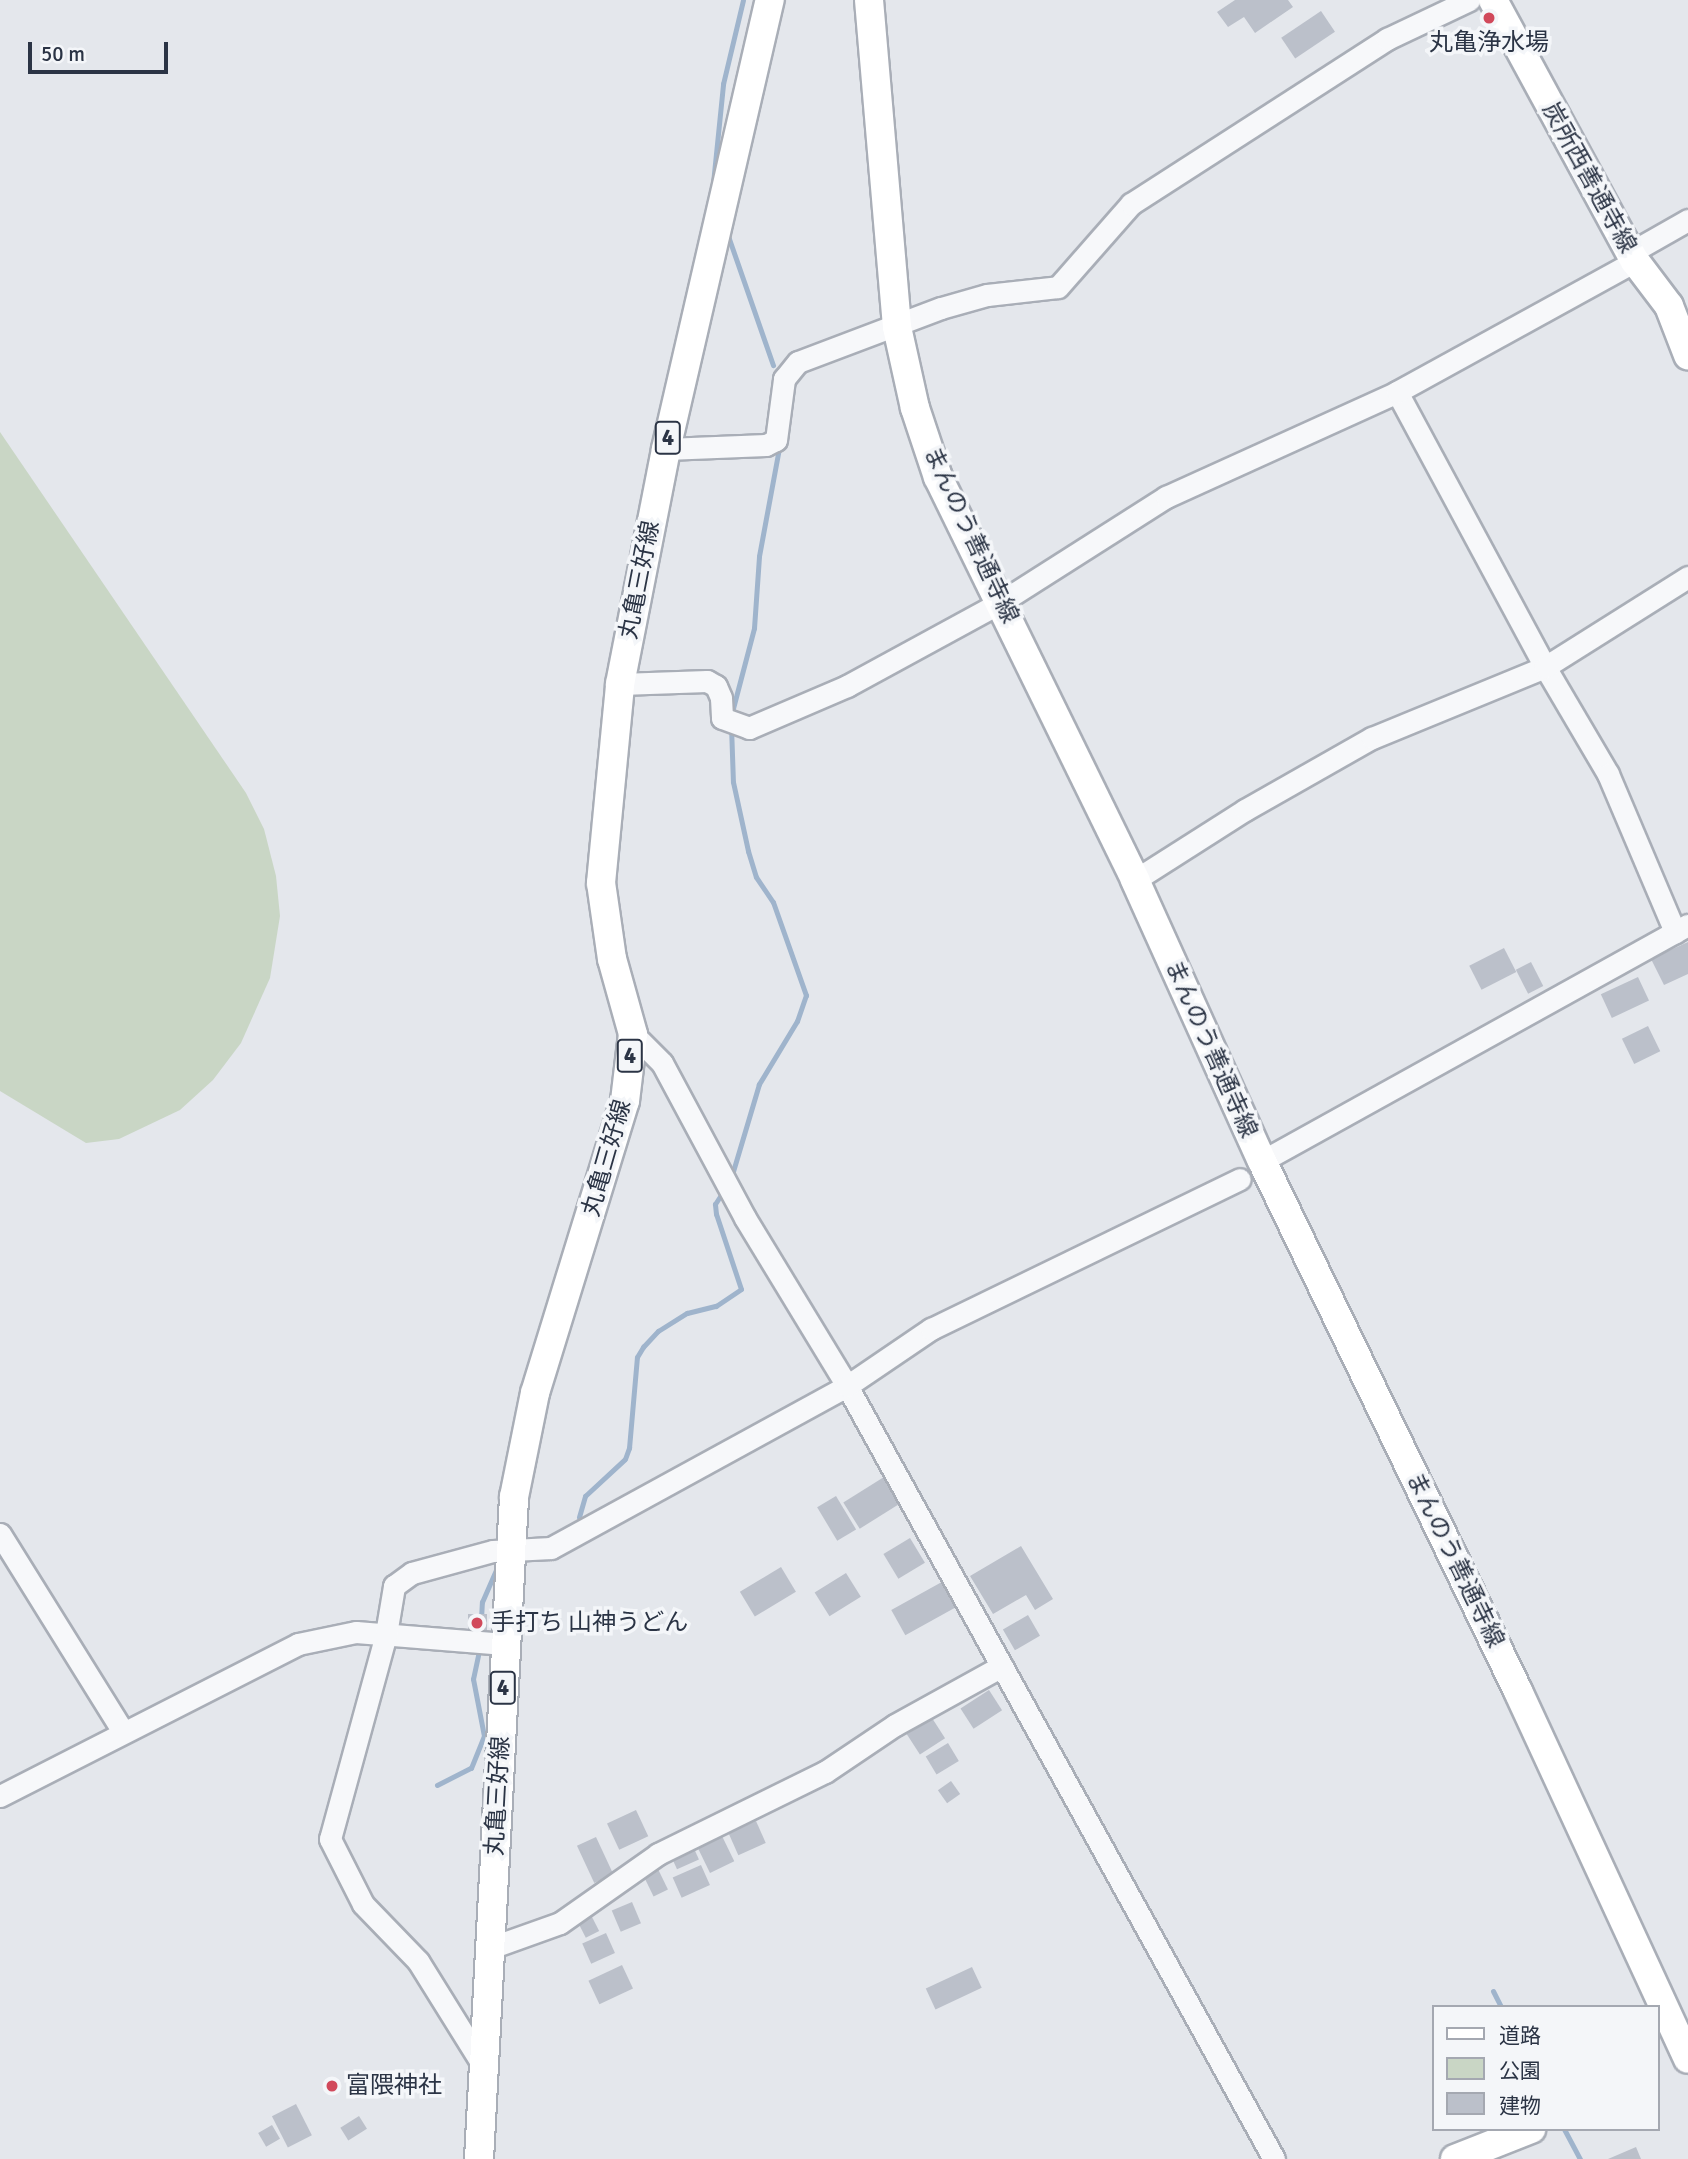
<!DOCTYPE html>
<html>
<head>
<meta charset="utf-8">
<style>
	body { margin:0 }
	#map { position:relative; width:1688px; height:2159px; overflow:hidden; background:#e4e7ec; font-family:Signika,"Noto Sans JP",sans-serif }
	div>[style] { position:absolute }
	.green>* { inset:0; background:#c9d6c5 }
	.stream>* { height:5px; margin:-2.5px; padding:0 2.5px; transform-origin:2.5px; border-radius:2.5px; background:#9fb4cc }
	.building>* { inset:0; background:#bbc0ca; transform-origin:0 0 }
	.roads { filter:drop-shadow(2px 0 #a9aeb7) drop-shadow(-2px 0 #a9aeb7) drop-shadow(0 2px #a9aeb7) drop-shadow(0 -2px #a9aeb7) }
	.minor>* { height:21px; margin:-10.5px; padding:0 10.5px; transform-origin:10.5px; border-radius:10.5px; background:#f7f8fa }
	.major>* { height:28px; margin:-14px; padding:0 14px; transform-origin:14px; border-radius:14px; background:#fff }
	.dots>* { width:19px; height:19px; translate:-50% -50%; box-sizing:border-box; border:4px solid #f4f6f9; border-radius:50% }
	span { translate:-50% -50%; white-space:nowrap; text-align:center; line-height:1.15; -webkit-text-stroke:7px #f4f6f9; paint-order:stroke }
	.shield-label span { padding:2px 5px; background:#f4f6f9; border:2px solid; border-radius:5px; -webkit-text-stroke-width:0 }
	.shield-label { font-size:23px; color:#2b3445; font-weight:700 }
	.poi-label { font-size:24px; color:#2b3445 }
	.left { translate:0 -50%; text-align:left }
	.street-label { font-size:24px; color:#2b3445 }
	.legend { position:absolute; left:1432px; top:2005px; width:228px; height:126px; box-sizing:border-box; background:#f4f6f9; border:2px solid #a4a8b1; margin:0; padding:9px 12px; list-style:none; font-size:21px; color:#2b3445 }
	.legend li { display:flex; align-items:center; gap:14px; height:35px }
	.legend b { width:35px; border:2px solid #a4a8b1 }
	.scale { position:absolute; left:28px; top:42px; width:140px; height:32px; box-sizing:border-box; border:4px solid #2b3445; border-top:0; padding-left:9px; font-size:21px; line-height:24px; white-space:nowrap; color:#2b3445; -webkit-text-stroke:5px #f4f6f9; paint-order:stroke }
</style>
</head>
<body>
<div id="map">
	<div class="green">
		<div style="clip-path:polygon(0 432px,246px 793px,264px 829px,276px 876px,280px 916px,270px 978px,241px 1043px,213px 1080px,180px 1110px,119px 1139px,86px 1143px,0 1091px)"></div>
	</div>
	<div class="stream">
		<div style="left:712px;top:193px;width:110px;rotate:-84.2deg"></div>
		<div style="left:723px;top:84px;width:86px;rotate:-76.6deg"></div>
		<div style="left:727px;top:233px;width:140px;rotate:70.8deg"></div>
		<div style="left:732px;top:712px;width:87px;rotate:-75.3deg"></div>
		<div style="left:754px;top:628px;width:72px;rotate:-86deg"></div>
		<div style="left:759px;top:556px;width:110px;rotate:-79.5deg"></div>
		<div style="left:731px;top:726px;width:56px;rotate:88deg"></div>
		<div style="left:733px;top:782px;width:71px;rotate:77.7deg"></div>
		<div style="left:748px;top:851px;width:27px;rotate:73deg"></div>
		<div style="left:756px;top:877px;width:30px;rotate:56deg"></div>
		<div style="left:773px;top:902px;width:99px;rotate:70.5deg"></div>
		<div style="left:806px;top:995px;width:28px;rotate:109deg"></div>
		<div style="left:797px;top:1021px;width:74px;rotate:121.1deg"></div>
		<div style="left:759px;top:1084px;width:98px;rotate:106.6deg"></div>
		<div style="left:579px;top:1517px;width:22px;rotate:-74deg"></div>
		<div style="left:585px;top:1496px;width:54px;rotate:-42.8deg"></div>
		<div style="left:625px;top:1459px;width:12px;rotate:-70deg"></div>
		<div style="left:629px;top:1448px;width:91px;rotate:-85deg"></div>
		<div style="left:637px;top:1357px;width:12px;rotate:-59deg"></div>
		<div style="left:643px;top:1347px;width:22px;rotate:-47deg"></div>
		<div style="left:658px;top:1331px;width:34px;rotate:-32deg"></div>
		<div style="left:687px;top:1313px;width:30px;rotate:-14deg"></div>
		<div style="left:716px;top:1306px;width:30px;rotate:-34deg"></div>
		<div style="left:741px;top:1289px;width:79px;rotate:-108.4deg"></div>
		<div style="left:716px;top:1214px;width:10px;rotate:-96deg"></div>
		<div style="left:715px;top:1204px;width:17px;rotate:-57deg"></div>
		<div style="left:481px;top:1619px;width:17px;rotate:-87deg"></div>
		<div style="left:482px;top:1602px;width:43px;rotate:-66.4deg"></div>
		<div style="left:437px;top:1785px;width:38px;rotate:-27deg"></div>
		<div style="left:471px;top:1768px;width:35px;rotate:-68deg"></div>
		<div style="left:484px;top:1736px;width:58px;rotate:-100.9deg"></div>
		<div style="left:473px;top:1679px;width:33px;rotate:-78deg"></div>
		<div style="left:1493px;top:1991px;width:18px;rotate:63deg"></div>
		<div style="left:1564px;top:2129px;width:34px;rotate:62deg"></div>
	</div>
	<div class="building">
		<div style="clip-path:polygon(1235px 0,1288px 0,1293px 7px,1255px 33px,1244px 17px,1228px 27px,1217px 12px)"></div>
		<div style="left:1321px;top:11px;width:25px;height:48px;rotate:56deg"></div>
		<div style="clip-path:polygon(1688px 942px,1688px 974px,1664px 985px,1651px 959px)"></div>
		<div style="left:1504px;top:948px;width:27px;height:39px;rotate:63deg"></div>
		<div style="left:1531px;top:962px;width:27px;height:17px;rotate:63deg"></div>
		<div style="left:1638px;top:977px;width:26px;height:41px;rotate:65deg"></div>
		<div style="left:1648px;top:1026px;width:28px;height:29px;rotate:64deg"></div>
		<div style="left:884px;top:1477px;width:31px;height:48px;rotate:58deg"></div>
		<div style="left:836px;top:1496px;width:39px;height:22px;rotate:59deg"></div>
		<div style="left:910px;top:1538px;width:29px;height:31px;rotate:59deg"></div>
		<div style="clip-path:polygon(1021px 1546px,1053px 1599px,1035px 1610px,1026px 1595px,993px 1614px,970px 1576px)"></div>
		<div style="left:781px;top:1567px;width:29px;height:48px;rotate:59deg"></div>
		<div style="left:846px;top:1573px;width:28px;height:37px;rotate:58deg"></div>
		<div style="left:949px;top:1578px;width:29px;height:66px;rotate:61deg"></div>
		<div style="left:468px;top:1614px;width:19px;height:17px"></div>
		<div style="left:1028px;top:1615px;width:24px;height:29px;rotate:60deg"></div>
		<div style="left:989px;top:1690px;width:24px;height:34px;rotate:57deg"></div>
		<div style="left:932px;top:1718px;width:24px;height:30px;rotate:57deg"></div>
		<div style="left:948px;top:1743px;width:21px;height:26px;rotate:59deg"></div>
		<div style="left:951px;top:1781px;width:16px;height:16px;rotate:55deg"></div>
		<div style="left:636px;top:1810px;width:29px;height:32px;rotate:65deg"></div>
		<div style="left:756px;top:1821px;width:24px;height:30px;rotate:66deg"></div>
		<div style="left:722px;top:1836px;width:28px;height:27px;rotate:64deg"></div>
		<div style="left:596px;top:1837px;width:41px;height:21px;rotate:65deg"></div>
		<div style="left:692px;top:1844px;width:17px;height:24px;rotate:66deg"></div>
		<div style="left:701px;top:1865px;width:22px;height:31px;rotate:66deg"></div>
		<div style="left:657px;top:1867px;width:25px;height:16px;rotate:64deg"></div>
		<div style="left:632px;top:1902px;width:23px;height:22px;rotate:67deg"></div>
		<div style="left:591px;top:1915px;width:18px;height:15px;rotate:63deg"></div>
		<div style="left:606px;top:1933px;width:22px;height:26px;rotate:66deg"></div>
		<div style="left:622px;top:1965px;width:26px;height:37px;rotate:65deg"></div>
		<div style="left:972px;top:1967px;width:23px;height:51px;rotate:65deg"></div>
		<div style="left:296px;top:2104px;width:35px;height:27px;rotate:63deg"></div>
		<div style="left:359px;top:2116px;width:15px;height:22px;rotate:58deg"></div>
		<div style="left:272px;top:2125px;width:16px;height:16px;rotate:60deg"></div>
		<div style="clip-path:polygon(1636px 2147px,1641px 2159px,1608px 2159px)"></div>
	</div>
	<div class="roads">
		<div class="minor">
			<div style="left:1630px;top:253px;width:67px;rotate:-29.6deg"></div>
			<div style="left:1397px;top:392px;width:312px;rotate:61.7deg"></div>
			<div style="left:1545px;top:667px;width:124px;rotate:59.5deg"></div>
			<div style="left:1608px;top:774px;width:172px;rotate:67deg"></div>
			<div style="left:666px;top:449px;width:100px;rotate:-2.3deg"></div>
			<div style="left:766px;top:445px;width:11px;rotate:-27deg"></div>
			<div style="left:776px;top:440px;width:62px;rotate:-82.5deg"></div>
			<div style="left:784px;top:379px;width:22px;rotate:-51deg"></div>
			<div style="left:798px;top:362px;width:153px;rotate:-20.7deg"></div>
			<div style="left:941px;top:308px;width:48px;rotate:-15.8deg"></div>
			<div style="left:987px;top:295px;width:71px;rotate:-6.4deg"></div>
			<div style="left:1058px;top:287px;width:111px;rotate:-48.7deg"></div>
			<div style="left:1131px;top:204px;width:305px;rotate:-32.8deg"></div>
			<div style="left:1387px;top:39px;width:91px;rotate:-25.4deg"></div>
			<div style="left:620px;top:684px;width:87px;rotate:-2deg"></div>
			<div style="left:707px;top:681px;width:10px;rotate:29deg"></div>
			<div style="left:716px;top:686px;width:13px;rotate:67deg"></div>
			<div style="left:721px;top:698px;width:20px;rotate:87deg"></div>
			<div style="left:722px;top:718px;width:29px;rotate:20deg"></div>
			<div style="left:749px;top:728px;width:107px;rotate:-23.2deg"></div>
			<div style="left:847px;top:686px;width:175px;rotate:-28.6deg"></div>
			<div style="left:1001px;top:602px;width:196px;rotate:-32.5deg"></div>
			<div style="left:1166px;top:497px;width:254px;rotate:-24.4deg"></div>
			<div style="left:1397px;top:392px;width:272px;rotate:-28.8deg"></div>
			<div style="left:1135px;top:880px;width:130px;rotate:-32.5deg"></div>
			<div style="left:1245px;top:810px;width:146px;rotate:-29.6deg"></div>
			<div style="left:1372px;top:738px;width:187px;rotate:-22.3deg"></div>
			<div style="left:1545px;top:667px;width:169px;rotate:-32.2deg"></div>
			<div style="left:633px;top:1034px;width:41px;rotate:45deg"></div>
			<div style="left:662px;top:1063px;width:176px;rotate:61.8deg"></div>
			<div style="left:745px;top:1218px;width:197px;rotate:58.7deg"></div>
			<div style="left:847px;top:1386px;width:883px;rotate:61.08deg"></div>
			<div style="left:1262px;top:1161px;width:487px;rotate:-29deg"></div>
			<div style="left:0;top:1534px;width:231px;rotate:58.1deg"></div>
			<div style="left:0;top:1796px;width:335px;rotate:-27deg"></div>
			<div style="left:298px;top:1644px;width:59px;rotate:-11.7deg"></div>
			<div style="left:356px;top:1632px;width:149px;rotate:4.6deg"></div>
			<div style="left:490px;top:1948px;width:74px;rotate:-19.7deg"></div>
			<div style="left:560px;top:1923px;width:120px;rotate:-35.1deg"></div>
			<div style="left:658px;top:1854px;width:186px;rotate:-26.2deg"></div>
			<div style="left:825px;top:1772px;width:84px;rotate:-33.9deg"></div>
			<div style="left:895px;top:1725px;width:122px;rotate:-28.9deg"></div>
			<div style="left:484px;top:2067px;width:125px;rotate:-121.9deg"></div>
			<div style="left:418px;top:1961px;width:79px;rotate:-134deg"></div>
			<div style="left:363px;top:1904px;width:73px;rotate:-116.9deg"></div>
			<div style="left:330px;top:1839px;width:213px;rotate:-74.7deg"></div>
			<div style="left:386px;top:1634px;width:49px;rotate:-80.5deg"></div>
			<div style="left:394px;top:1586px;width:22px;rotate:-36deg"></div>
			<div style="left:412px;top:1573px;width:84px;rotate:-15.2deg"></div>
			<div style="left:493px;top:1551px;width:58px;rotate:-3deg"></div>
			<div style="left:551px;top:1548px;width:337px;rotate:-28.7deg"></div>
			<div style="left:847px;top:1386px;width:102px;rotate:-34.2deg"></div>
			<div style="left:931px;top:1329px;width:343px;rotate:-25.9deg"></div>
		</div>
		<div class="major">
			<div style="left:869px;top:0;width:328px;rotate:85.1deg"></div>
			<div style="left:897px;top:327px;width:83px;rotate:77.5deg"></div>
			<div style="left:915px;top:408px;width:73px;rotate:71.6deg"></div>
			<div style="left:938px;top:477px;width:449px;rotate:63.9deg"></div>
			<div style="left:1135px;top:880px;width:308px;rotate:65.7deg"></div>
			<div style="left:1262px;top:1161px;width:589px;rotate:64.22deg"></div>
			<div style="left:1518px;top:1691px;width:405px;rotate:65.2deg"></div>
			<div style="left:1493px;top:0;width:297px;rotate:61.5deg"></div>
			<div style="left:1635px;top:261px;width:56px;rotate:52.9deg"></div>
			<div style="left:1669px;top:306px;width:53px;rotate:68.8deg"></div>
			<div style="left:479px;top:2159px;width:663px;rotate:-86.97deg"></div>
			<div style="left:514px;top:1497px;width:106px;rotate:-78.6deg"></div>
			<div style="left:535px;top:1393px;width:306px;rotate:-72.9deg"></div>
			<div style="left:625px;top:1101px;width:67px;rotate:-83.2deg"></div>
			<div style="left:633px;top:1034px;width:78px;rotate:-105.6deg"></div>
			<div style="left:612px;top:959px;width:77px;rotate:-98.2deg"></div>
			<div style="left:601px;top:883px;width:200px;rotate:-84.5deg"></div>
			<div style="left:620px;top:684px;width:239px;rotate:-78.9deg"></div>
			<div style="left:666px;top:449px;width:461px;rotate:-77deg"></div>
			<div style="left:1455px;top:2159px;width:82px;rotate:-21.5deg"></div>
		</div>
	</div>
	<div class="dots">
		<div style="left:1489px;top:18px;background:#d1495b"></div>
		<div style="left:477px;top:1623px;background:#d1495b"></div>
		<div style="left:332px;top:2086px;background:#d1495b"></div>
	</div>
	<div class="shield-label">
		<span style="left:668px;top:438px">4</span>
		<span style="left:630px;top:1056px">4</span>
		<span style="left:503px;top:1688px">4</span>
	</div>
	<div class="poi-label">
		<span style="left:1489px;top:43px">丸亀浄水場</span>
		<span class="left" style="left:491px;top:1623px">手打ち 山神うどん</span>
		<span class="left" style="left:346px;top:2086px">富隈神社</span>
	</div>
	<div class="street-label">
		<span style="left:1589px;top:178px;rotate:61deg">炭所西善通寺線</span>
		<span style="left:971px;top:535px;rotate:65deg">まんのう善通寺線</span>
		<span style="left:640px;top:580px;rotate:-79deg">丸亀三好線</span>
		<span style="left:1211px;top:1049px;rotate:66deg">まんのう善通寺線</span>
		<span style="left:607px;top:1158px;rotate:-74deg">丸亀三好線</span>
		<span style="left:1455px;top:1560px;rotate:64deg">まんのう善通寺線</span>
		<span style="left:498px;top:1796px;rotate:-87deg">丸亀三好線</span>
	</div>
	<ul class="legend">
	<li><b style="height:9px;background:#fff"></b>道路</li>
	<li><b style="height:19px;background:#c9d6c5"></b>公園</li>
	<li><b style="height:19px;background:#bbc0ca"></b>建物</li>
	</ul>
	<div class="scale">50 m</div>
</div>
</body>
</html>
